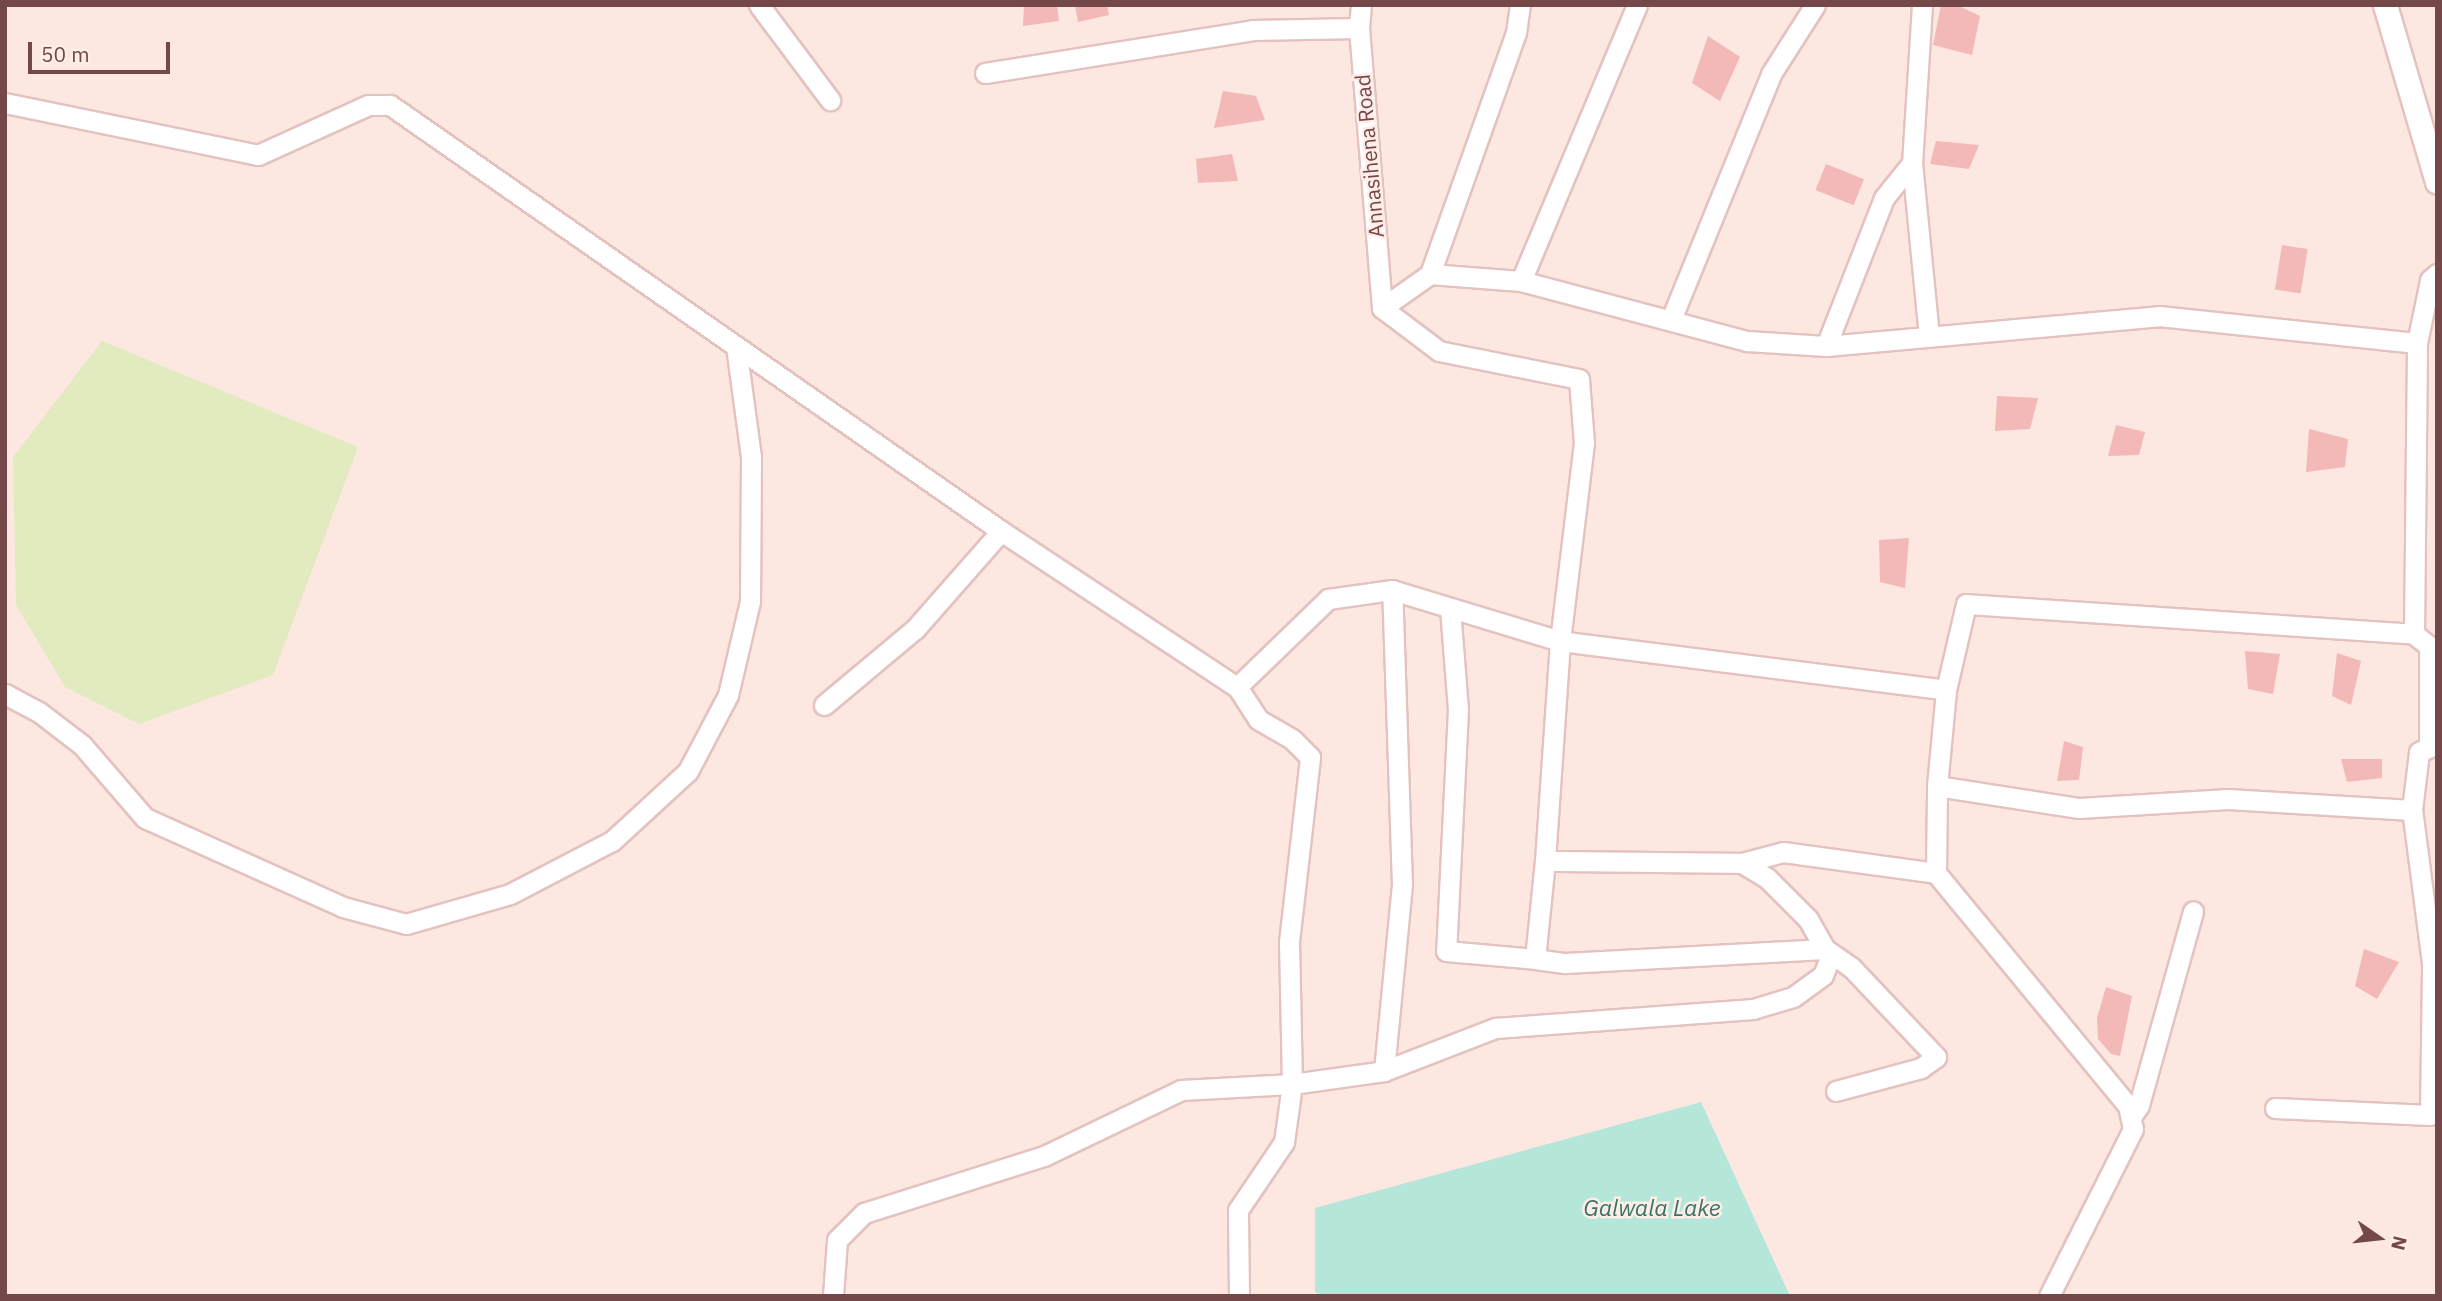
<!DOCTYPE html>
<html>
<head>
<meta charset="utf-8">
<style>
	body { margin:0 }
	#map { position:relative; width:2442px; height:1301px; overflow:hidden; background:#fde7e1; font-family:"IBM Plex Sans",sans-serif }
	div>[style] { position:absolute }
	.green>* { inset:0; background:#e2eac0 }
	.water>* { inset:0; background:#b5e6da }
	.building>* { inset:0; background:#f3b8b8; transform-origin:0 0 }
	.roads { filter:drop-shadow(2px 0 #e3c2c0) drop-shadow(-2px 0 #e3c2c0) drop-shadow(0 2px #e3c2c0) drop-shadow(0 -2px #e3c2c0) }
	.minor>* { height:19px; margin:-9.5px; padding:0 9.5px; transform-origin:9.5px; border-radius:9.5px; background:#fff }
	.tertiary>* { height:23px; margin:-11.5px; padding:0 11.5px; transform-origin:11.5px; border-radius:11.5px; background:#fff }
	span { translate:-50% -50%; white-space:nowrap; text-align:center; line-height:1.15; -webkit-text-stroke:5px #ffede8; paint-order:stroke }
	.street-label { font-size:21px; color:#744849 }
	.water-label { font-size:23px; color:#387366; font-style:italic }
	.frame { position:absolute; inset:0; border:7px solid #744849; pointer-events:none }
	.north { position:absolute; left:2344px; top:1203px; width:70px; height:70px; -webkit-text-stroke:5px #ffede8; paint-order:stroke; rotate:104deg; font-size:19px; font-weight:700; line-height:28px; text-align:center; color:#744849 }
	.north::after { content:''; display:block; margin:auto; width:24px; height:32px; background:#744849; clip-path:polygon(50% 0,100% 100%,50% 72%,0 100%) }
	.scale { position:absolute; left:28px; top:42px; width:142px; height:32px; box-sizing:border-box; border:4px solid #744849; border-top:0; padding-left:9px; font-size:21px; line-height:24px; white-space:nowrap; color:#744849; -webkit-text-stroke:5px #ffede8; paint-order:stroke }
</style>
</head>
<body>
<div id="map">
	<div class="green">
		<div style="clip-path:polygon(102px 341px,358px 447px,273px 675px,139px 724px,65px 687px,16px 605px,13px 457px)"></div>
	</div>
	<div class="water">
		<div style="clip-path:polygon(1701px 1102px,1790px 1296px,1323px 1296px,1315px 1292px,1315px 1208px)"></div>
	</div>
	<div class="building">
		<div style="clip-path:polygon(1024px 5px,1057px 5px,1059px 21px,1023px 26px)"></div>
		<div style="clip-path:polygon(1075px 5px,1107px 5px,1109px 15px,1078px 22px)"></div>
		<div style="clip-path:polygon(1941px 5px,1957px 5px,1980px 16px,1972px 55px,1933px 45px)"></div>
		<div style="clip-path:polygon(1708px 36px,1740px 57px,1720px 101px,1692px 83px)"></div>
		<div style="clip-path:polygon(1223px 91px,1256px 96px,1265px 120px,1214px 128px)"></div>
		<div style="clip-path:polygon(1936px 141px,1979px 145px,1969px 169px,1930px 164px)"></div>
		<div style="clip-path:polygon(1232px 154px,1238px 181px,1198px 183px,1196px 159px)"></div>
		<div style="left:1826px;top:164px;width:41px;height:28px;rotate:22deg"></div>
		<div style="left:2282px;top:245px;width:26px;height:45px;rotate:9deg"></div>
		<div style="clip-path:polygon(1997px 396px,2038px 398px,2030px 429px,1995px 431px)"></div>
		<div style="clip-path:polygon(2116px 425px,2145px 432px,2139px 455px,2108px 456px)"></div>
		<div style="clip-path:polygon(2309px 429px,2348px 439px,2345px 467px,2306px 472px)"></div>
		<div style="clip-path:polygon(1909px 538px,1905px 588px,1880px 582px,1879px 540px)"></div>
		<div style="clip-path:polygon(2245px 651px,2280px 654px,2273px 694px,2248px 689px)"></div>
		<div style="clip-path:polygon(2337px 653px,2361px 661px,2351px 705px,2332px 696px)"></div>
		<div style="clip-path:polygon(2064px 741px,2083px 747px,2079px 780px,2057px 781px)"></div>
		<div style="clip-path:polygon(2341px 759px,2382px 759px,2382px 778px,2347px 782px)"></div>
		<div style="clip-path:polygon(2364px 949px,2399px 962px,2377px 999px,2355px 986px)"></div>
		<div style="clip-path:polygon(2106px 987px,2132px 996px,2120px 1056px,2111px 1054px,2098px 1039px,2097px 1018px)"></div>
	</div>
	<div class="roads">
		<div class="minor">
			<div style="left:759px;top:5px;width:119px;rotate:53.2deg"></div>
			<div style="left:1361px;top:5px;width:23px;rotate:95deg"></div>
			<div style="left:1359px;top:28px;width:281px;rotate:85.3deg"></div>
			<div style="left:1922px;top:5px;width:158px;rotate:93.6deg"></div>
			<div style="left:1912px;top:163px;width:173px;rotate:84.4deg"></div>
			<div style="left:985px;top:73px;width:270px;rotate:-9.1deg"></div>
			<div style="left:1252px;top:30px;width:107px;rotate:-1.1deg"></div>
			<div style="left:5px;top:103px;width:258px;rotate:11.6deg"></div>
			<div style="left:258px;top:155px;width:121px;rotate:-24.4deg"></div>
			<div style="left:368px;top:105px;width:22px"></div>
			<div style="left:390px;top:105px;width:745px;rotate:34.88deg"></div>
			<div style="left:1001px;top:531px;width:283px;rotate:33.5deg"></div>
			<div style="left:1430px;top:274px;width:256px;rotate:-70.4deg"></div>
			<div style="left:1516px;top:33px;width:28px;rotate:-82deg"></div>
			<div style="left:1521px;top:281px;width:234px;rotate:14.9deg"></div>
			<div style="left:1747px;top:341px;width:79px;rotate:3.6deg"></div>
			<div style="left:1826px;top:346px;width:334px;rotate:-5.1deg"></div>
			<div style="left:2159px;top:316px;width:259px;rotate:6deg"></div>
			<div style="left:1382px;top:308px;width:59px;rotate:-35.3deg"></div>
			<div style="left:1430px;top:274px;width:91px;rotate:4.4deg"></div>
			<div style="left:1521px;top:281px;width:299px;rotate:-67.2deg"></div>
			<div style="left:1672px;top:317px;width:262px;rotate:-67.8deg"></div>
			<div style="left:1771px;top:74px;width:82px;rotate:-57.5deg"></div>
			<div style="left:1826px;top:346px;width:159px;rotate:-68.6deg"></div>
			<div style="left:1884px;top:198px;width:45px;rotate:-51.3deg"></div>
			<div style="left:1450px;top:608px;width:101px;rotate:85.5deg"></div>
			<div style="left:1458px;top:709px;width:242px;rotate:92.8deg"></div>
			<div style="left:1446px;top:951px;width:89px;rotate:5.1deg"></div>
			<div style="left:1535px;top:959px;width:99px;rotate:-84.2deg"></div>
			<div style="left:2414px;top:634px;width:19px;rotate:39deg"></div>
			<div style="left:2429px;top:646px;width:98px;rotate:90deg"></div>
			<div style="left:5px;top:694px;width:38px;rotate:28deg"></div>
			<div style="left:39px;top:712px;width:54px;rotate:37.5deg"></div>
			<div style="left:82px;top:745px;width:96px;rotate:49.2deg"></div>
			<div style="left:145px;top:818px;width:217px;rotate:24.2deg"></div>
			<div style="left:343px;top:907px;width:65px;rotate:15.1deg"></div>
			<div style="left:406px;top:924px;width:108px;rotate:-16.1deg"></div>
			<div style="left:510px;top:894px;width:115px;rotate:-27.5deg"></div>
			<div style="left:612px;top:841px;width:103px;rotate:-42.6deg"></div>
			<div style="left:688px;top:771px;width:86px;rotate:-62.2deg"></div>
			<div style="left:728px;top:695px;width:97px;rotate:-76.8deg"></div>
			<div style="left:750px;top:601px;width:144px;rotate:-89.6deg"></div>
			<div style="left:751px;top:457px;width:112px;rotate:-97.7deg"></div>
			<div style="left:824px;top:705px;width:119px;rotate:-39.9deg"></div>
			<div style="left:915px;top:629px;width:130px;rotate:-48.7deg"></div>
			<div style="left:1937px;top:786px;width:144px;rotate:8.8deg"></div>
			<div style="left:2079px;top:808px;width:149px;rotate:-3.5deg"></div>
			<div style="left:2228px;top:799px;width:184px;rotate:3.4deg"></div>
			<div style="left:1742px;top:863px;width:42px;rotate:-15deg"></div>
			<div style="left:1783px;top:852px;width:154px;rotate:7.8deg"></div>
			<div style="left:1535px;top:959px;width:30px;rotate:8deg"></div>
			<div style="left:1565px;top:963px;width:260px;rotate:-3.1deg"></div>
			<div style="left:1825px;top:949px;width:32px;rotate:35deg"></div>
			<div style="left:1851px;top:967px;width:124px;rotate:46.6deg"></div>
			<div style="left:1936px;top:1057px;width:19px;rotate:144deg"></div>
			<div style="left:1921px;top:1068px;width:88px;rotate:164.9deg"></div>
			<div style="left:1384px;top:1071px;width:187px;rotate:-84.5deg"></div>
			<div style="left:1402px;top:885px;width:295px;rotate:-91.9deg"></div>
			<div style="left:2275px;top:1108px;width:155px;rotate:2.6deg"></div>
			<div style="left:2430px;top:1115px;width:152px;rotate:-89.2deg"></div>
			<div style="left:2432px;top:963px;width:154px;rotate:-97.4deg"></div>
			<div style="left:2412px;top:810px;width:58px;rotate:-83.1deg"></div>
			<div style="left:2419px;top:752px;width:20px;rotate:-24deg"></div>
			<div style="left:2131px;top:1117px;width:14px;rotate:-56deg"></div>
			<div style="left:2139px;top:1105px;width:201px;rotate:-74.4deg"></div>
			<div style="left:833px;top:1296px;width:56px;rotate:-85.9deg"></div>
			<div style="left:837px;top:1240px;width:38px;rotate:-45deg"></div>
			<div style="left:864px;top:1213px;width:189px;rotate:-17.6deg"></div>
			<div style="left:1044px;top:1156px;width:152px;rotate:-25.7deg"></div>
			<div style="left:1181px;top:1090px;width:111px;rotate:-3.1deg"></div>
			<div style="left:1292px;top:1084px;width:93px;rotate:-8deg"></div>
			<div style="left:1384px;top:1071px;width:119px;rotate:-21.2deg"></div>
			<div style="left:1495px;top:1028px;width:259px;rotate:-4.2deg"></div>
			<div style="left:1753px;top:1009px;width:42px;rotate:-16.7deg"></div>
			<div style="left:1793px;top:997px;width:37px;rotate:-36deg"></div>
			<div style="left:1823px;top:975px;width:18px;rotate:-68deg"></div>
			<div style="left:1830px;top:958px;width:45px;rotate:-119.4deg"></div>
			<div style="left:1808px;top:919px;width:58px;rotate:-135deg"></div>
			<div style="left:1767px;top:878px;width:29px;rotate:-149deg"></div>
			<div style="left:1742px;top:863px;width:197px;rotate:-179.4deg"></div>
			<div style="left:1545px;top:861px;width:221px;rotate:-86.1deg"></div>
			<div style="left:1560px;top:641px;width:389px;rotate:7.2deg"></div>
			<div style="left:1239px;top:1296px;width:86px;rotate:-90.7deg"></div>
			<div style="left:1238px;top:1210px;width:82px;rotate:-55.9deg"></div>
			<div style="left:1284px;top:1142px;width:59px;rotate:-82.1deg"></div>
			<div style="left:1292px;top:1084px;width:142px;rotate:-91.2deg"></div>
			<div style="left:1289px;top:942px;width:186px;rotate:-83.5deg"></div>
			<div style="left:1310px;top:757px;width:25px;rotate:-135deg"></div>
			<div style="left:1292px;top:739px;width:39px;rotate:-150deg"></div>
			<div style="left:1258px;top:719px;width:38px;rotate:-123deg"></div>
			<div style="left:1237px;top:687px;width:127px;rotate:-44deg"></div>
			<div style="left:1328px;top:599px;width:65px;rotate:-8deg"></div>
			<div style="left:1392px;top:590px;width:176px;rotate:16.9deg"></div>
			<div style="left:1560px;top:641px;width:199px;rotate:-83.1deg"></div>
			<div style="left:1584px;top:443px;width:64px;rotate:-94.5deg"></div>
			<div style="left:1579px;top:379px;width:143px;rotate:-168.7deg"></div>
			<div style="left:1439px;top:351px;width:71px;rotate:-143deg"></div>
			<div style="left:2049px;top:1296px;width:187px;rotate:-63.3deg"></div>
			<div style="left:2133px;top:1129px;width:24px;rotate:-102deg"></div>
			<div style="left:2128px;top:1106px;width:302px;rotate:-129.5deg"></div>
			<div style="left:1936px;top:873px;width:87px;rotate:-89.3deg"></div>
			<div style="left:1937px;top:786px;width:96px;rotate:-84.6deg"></div>
			<div style="left:1946px;top:690px;width:88px;rotate:-76.9deg"></div>
			<div style="left:1966px;top:604px;width:449px;rotate:3.8deg"></div>
			<div style="left:2414px;top:634px;width:291px;rotate:-89.4deg"></div>
			<div style="left:2417px;top:343px;width:64px;rotate:-78.3deg"></div>
			<div style="left:2430px;top:280px;width:9px;rotate:-41deg"></div>
		</div>
		<div class="tertiary">
			<div style="left:2385px;top:5px;width:184px;rotate:73.6deg"></div>
		</div>
	</div>
	<div class="street-label">
		<span style="left:1369px;top:156px;rotate:-95deg">Annasihena Road</span>
	</div>
	<div class="water-label">
		<span style="left:1652px;top:1207px">Galwala Lake</span>
	</div>
	<div class="frame"></div>
	<div class="north">N</div>
	<div class="scale">50 m</div>
</div>
</body>
</html>
